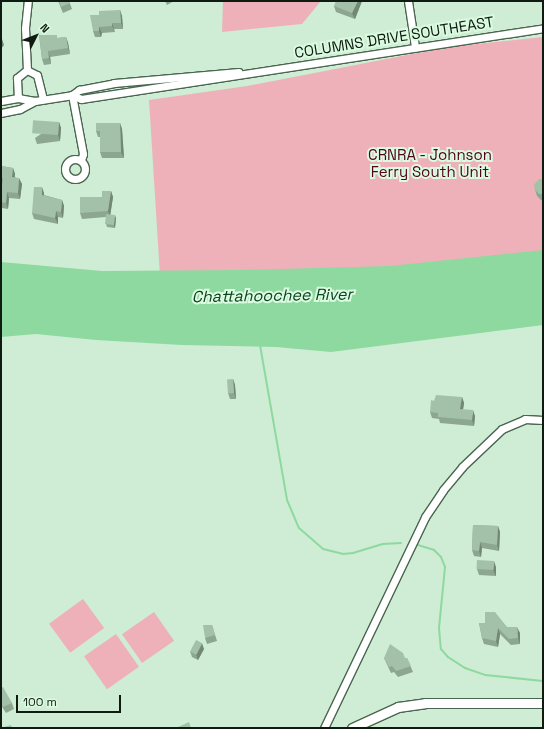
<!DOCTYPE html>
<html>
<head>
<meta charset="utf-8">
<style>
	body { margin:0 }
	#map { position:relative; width:544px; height:729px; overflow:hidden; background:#ceedd4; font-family:"Space Grotesk",sans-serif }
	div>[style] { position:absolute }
	.green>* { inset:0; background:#eeb1b9; transform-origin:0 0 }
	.water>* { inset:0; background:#8ed99f }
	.stream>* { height:2px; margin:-1px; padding:0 1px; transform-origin:1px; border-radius:1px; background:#8ed99f }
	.roads { filter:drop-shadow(1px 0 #4a6550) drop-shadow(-1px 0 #4a6550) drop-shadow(0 1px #4a6550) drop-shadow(0 -1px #4a6550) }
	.minor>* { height:7px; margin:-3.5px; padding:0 3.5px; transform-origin:3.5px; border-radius:3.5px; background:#fff }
	.minor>.ring { margin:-3.5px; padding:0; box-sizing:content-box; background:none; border:7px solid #fff; border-radius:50% }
	.tertiary>* { height:9px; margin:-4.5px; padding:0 4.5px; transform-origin:4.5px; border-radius:4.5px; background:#fff }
	.wall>* { inset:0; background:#8ca690 }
	.shaded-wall>* { inset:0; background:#728776 }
	.building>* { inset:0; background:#a3c1a8; transform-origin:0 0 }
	span { translate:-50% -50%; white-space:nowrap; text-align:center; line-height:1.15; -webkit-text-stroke:4px #dbfbe1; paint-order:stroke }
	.street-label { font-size:15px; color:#0f1a11 }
	.park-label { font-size:15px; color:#53011d }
	.water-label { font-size:16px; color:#0b4420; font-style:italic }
	.frame { position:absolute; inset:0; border:2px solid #0f1a11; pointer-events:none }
	.north { position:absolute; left:16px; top:16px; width:40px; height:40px; -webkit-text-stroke:3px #dbfbe1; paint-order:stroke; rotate:48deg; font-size:11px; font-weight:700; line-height:16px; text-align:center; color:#0f1a11 }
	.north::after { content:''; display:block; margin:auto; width:14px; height:18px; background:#0f1a11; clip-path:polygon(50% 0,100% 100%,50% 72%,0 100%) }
	.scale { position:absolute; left:16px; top:695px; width:105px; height:18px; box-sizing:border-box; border:2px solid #0f1a11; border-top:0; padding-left:5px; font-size:12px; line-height:14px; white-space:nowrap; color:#0f1a11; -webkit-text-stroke:3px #dbfbe1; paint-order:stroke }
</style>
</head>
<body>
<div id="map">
	<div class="green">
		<div style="clip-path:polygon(223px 1px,321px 1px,302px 24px,222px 32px)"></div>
		<div style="clip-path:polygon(543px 37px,543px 263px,160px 276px,149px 100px,247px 86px,448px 47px)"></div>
		<div style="left:83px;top:599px;width:36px;height:42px;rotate:54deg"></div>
		<div style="left:154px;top:612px;width:35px;height:39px;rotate:55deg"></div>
		<div style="left:116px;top:634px;width:40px;height:39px;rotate:55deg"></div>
	</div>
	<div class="water">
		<div style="clip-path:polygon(543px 250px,543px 325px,331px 352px,276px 347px,182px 345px,96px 340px,36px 334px,1px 337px,1px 262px,102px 271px,241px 270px,390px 266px)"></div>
	</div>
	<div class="stream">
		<div style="left:260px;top:345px;width:157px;rotate:80.1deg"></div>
		<div style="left:287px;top:500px;width:30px;rotate:67deg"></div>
		<div style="left:299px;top:528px;width:32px;rotate:41deg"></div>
		<div style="left:323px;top:549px;width:21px;rotate:14deg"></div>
		<div style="left:343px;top:554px;width:10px;rotate:-6deg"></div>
		<div style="left:353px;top:553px;width:31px;rotate:-17deg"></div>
		<div style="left:383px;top:544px;width:18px;rotate:-3deg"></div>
		<div style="left:418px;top:545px;width:17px;rotate:17deg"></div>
		<div style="left:434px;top:550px;width:10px;rotate:45deg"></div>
		<div style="left:441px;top:557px;width:11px;rotate:68deg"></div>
		<div style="left:445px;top:567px;width:61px;rotate:95.6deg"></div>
		<div style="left:439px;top:628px;width:21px;rotate:85deg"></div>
		<div style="left:441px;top:649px;width:11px;rotate:49deg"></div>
		<div style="left:448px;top:657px;width:20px;rotate:33deg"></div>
		<div style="left:465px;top:668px;width:21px;rotate:19deg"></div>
		<div style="left:485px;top:675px;width:58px;rotate:5.9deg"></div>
	</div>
	<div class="roads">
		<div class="minor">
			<div style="left:408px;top:1px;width:47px;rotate:81.3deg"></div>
			<div style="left:27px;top:70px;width:42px;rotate:-92.7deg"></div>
			<div style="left:25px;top:28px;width:27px;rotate:-84deg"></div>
			<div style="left:72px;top:95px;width:9px;rotate:-36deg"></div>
			<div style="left:79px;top:90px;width:36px;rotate:-11deg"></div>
			<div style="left:114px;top:83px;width:125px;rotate:-5deg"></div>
			<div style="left:72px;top:95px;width:60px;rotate:79.4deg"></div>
			<div style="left:83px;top:154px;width:6px;rotate:108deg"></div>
			<div style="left:18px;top:98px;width:20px;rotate:-93deg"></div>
			<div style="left:17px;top:78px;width:13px;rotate:-39deg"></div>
			<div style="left:27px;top:70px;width:11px;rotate:27deg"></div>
			<div style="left:37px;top:75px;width:25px;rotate:76deg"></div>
			<div style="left:1px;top:101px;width:17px;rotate:-10deg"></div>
			<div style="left:18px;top:98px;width:17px;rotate:10deg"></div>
			<div style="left:35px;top:101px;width:17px;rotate:152deg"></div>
			<div style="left:20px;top:109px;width:19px;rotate:168deg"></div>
			<div style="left:35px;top:101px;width:37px;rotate:-9deg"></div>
			<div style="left:72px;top:95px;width:10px;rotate:24deg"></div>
			<div style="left:81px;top:99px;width:467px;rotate:-8.7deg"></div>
			<div class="ring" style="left:65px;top:159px;width:13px;height:13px"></div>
			<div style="left:324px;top:728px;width:234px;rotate:-64.4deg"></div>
			<div style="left:425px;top:517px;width:32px;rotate:-56deg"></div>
			<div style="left:443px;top:490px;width:30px;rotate:-50deg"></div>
			<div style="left:462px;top:467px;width:55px;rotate:-43.5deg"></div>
			<div style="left:502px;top:429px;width:25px;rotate:-23deg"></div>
			<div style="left:525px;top:419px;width:18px;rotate:3deg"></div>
		</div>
		<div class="tertiary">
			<div style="left:352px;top:728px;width:51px;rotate:-24.5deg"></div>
			<div style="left:398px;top:707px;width:27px;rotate:-8deg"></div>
			<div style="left:425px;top:703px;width:118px"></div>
		</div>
	</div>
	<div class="wall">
		<div style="clip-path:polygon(58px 1px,69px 1px,72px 9px,63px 13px)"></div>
		<div style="clip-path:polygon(165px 1px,174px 1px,167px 5px)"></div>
		<div style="clip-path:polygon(362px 1px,355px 19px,336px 12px,334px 6px)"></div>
		<div style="clip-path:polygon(120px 10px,122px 16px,123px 29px,114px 29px,115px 32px,102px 33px,101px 37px,95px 37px,93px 31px,99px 15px)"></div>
		<div style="clip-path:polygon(39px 35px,58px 38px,66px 37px,68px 43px,70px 54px,50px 57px,51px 64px,44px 65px,42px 59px)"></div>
		<div style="clip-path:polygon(59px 122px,61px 128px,60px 141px,37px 144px,35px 138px)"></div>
		<div style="clip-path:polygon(120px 123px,122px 129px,124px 158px,102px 158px,100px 152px,100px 137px,98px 137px,96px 131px)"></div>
		<div style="clip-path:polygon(1px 166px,13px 168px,15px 174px,15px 177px,22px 184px,20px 199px,9px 198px,8px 209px,2px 208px,1px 205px,1px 195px,2px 184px,1px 184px)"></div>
		<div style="clip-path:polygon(543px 179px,543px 200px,541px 200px,537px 196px,535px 190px)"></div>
		<div style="clip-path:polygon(111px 191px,113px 197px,110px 215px,116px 218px,115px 228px,107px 227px,106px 224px,106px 217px,82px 219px,80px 213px)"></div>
		<div style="clip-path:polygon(44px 193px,44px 195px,62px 200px,64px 206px,63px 218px,58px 217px,58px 224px,34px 219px,32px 213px)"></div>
		<div style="clip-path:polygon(233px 379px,235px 385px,236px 399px,230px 399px,228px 393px)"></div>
		<div style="clip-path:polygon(462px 397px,464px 403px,463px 410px,475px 416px,474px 426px,440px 423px,439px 419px,432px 418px,430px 412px,434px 401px)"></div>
		<div style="clip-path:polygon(473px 525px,498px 526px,500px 532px,499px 551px,482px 548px,481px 557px,474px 556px,472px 550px)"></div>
		<div style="clip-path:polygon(496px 567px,496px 576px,479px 575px,477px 569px)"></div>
		<div style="clip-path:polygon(479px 623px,507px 627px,520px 633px,520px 644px,511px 645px,500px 634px,498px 647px,484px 644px,482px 638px)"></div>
		<div style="clip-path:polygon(212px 625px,217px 641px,207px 644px,205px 638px)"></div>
		<div style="clip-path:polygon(204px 649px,198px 660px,192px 657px,190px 651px)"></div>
		<div style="clip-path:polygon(384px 658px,407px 658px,413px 672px,398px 677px,394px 672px,391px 673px)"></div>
		<div style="clip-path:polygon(1px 688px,12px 703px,14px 709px,6px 713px,1px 705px)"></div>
	</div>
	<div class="shaded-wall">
		<div style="clip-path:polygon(358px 1px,362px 1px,355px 19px,352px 13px)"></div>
		<div style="clip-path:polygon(120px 10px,122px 16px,123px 29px,121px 23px)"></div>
		<div style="clip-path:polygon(112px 23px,115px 32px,112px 26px)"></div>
		<div style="clip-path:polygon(99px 27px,102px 33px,101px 37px,99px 31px)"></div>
		<div style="clip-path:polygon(66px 37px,68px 43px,70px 54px,68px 48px)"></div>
		<div style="clip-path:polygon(2px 39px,4px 45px,1px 49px,1px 40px)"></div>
		<div style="clip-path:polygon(48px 51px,50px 57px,51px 64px,49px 58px)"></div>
		<div style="clip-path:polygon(59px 122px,61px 128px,60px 141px,58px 135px)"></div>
		<div style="clip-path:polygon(120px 123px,122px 129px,124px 158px,121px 152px)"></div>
		<div style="clip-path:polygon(13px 168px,15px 174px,14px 183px,12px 177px)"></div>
		<div style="clip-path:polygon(19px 178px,22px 184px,20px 199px,18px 193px)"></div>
		<div style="clip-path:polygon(42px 187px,44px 193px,44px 201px,42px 195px)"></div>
		<div style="clip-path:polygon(111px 191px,113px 197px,110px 217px,108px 211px)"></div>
		<div style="clip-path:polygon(7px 192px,9px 198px,8px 209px,6px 203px)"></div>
		<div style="clip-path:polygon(62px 200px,64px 206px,63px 218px,61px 212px)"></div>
		<div style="clip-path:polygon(56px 211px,58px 217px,58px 224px,55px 218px)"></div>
		<div style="clip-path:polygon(115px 215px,116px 218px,115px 228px,114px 225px)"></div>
		<div style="clip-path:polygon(233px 379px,235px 385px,236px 399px,234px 393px)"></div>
		<div style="clip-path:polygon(462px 397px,464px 403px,462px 415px,460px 409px)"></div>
		<div style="clip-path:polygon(473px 410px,475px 416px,474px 426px,472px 420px)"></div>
		<div style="clip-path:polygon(498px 526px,500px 532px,499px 551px,497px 545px)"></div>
		<div style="clip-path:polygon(480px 542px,482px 548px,481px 557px,479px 551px)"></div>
		<div style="clip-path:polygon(494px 561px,496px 567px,496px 576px,493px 570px)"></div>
		<div style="clip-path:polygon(517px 627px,520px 633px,520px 644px,518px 638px)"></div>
		<div style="clip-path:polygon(498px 628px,500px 634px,498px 647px,496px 641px)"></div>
		<div style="clip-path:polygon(202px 643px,204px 649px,198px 660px,196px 654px)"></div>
	</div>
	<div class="building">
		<div style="clip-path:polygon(59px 1px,69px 1px,70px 3px,61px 7px)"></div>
		<div style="clip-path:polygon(336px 1px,358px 1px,352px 13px,334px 6px)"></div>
		<div style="clip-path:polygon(120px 10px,121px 23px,112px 23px,112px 26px,99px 27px,99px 31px,93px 31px,90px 15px,99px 15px,99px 11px)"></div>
		<div style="clip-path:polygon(39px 35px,57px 35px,57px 38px,66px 37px,68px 48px,48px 51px,49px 58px,42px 59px)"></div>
		<div style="left:59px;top:122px;width:13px;height:26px;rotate:94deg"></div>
		<div style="clip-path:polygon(96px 123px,120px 123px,121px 152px,100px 152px,100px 131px,96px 131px)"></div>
		<div style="clip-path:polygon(1px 166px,13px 168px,12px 177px,19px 178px,18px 193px,7px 192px,6px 203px,1px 202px,1px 195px,3px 178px,1px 178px)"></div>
		<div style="clip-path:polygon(539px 179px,543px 179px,543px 194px,539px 194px,535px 190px,534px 185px)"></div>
		<div style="clip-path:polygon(34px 187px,42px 187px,42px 195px,62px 200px,61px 212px,56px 211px,55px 218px,32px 213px)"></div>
		<div style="clip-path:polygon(102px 191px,111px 191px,108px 211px,80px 213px,80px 197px,102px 197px)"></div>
		<div style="left:106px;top:214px;width:9px;height:10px;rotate:6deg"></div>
		<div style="left:233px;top:379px;width:14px;height:6px;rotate:86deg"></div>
		<div style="clip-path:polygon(436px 395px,462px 397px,460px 409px,473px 410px,472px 420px,438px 417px,438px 413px,430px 412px,431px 400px,434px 401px)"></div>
		<div style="clip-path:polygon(473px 525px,498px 526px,497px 545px,480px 542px,479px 551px,472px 550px)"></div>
		<div style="left:477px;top:560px;width:17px;height:9px;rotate:3deg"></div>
		<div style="clip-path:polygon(485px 612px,495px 612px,507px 627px,517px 627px,518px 638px,509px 639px,498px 628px,496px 641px,482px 638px,479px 623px,485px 623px)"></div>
		<div style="clip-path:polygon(203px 625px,212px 625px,215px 635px,205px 638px)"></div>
		<div style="left:196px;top:640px;width:7px;height:13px;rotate:27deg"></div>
		<div style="clip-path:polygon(390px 644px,403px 653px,405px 658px,407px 658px,411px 666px,396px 671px,392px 666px,389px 667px,384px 658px)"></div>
		<div style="clip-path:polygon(3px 687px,12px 703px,3px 707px,1px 703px,1px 688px)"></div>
		<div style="clip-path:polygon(189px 722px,191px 728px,176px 728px)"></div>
		<div style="clip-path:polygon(11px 725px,12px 728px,4px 728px,4px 727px)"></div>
	</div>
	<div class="street-label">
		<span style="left:394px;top:37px;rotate:-9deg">COLUMNS DRIVE SOUTHEAST</span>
	</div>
	<div class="park-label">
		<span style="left:430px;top:163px">CRNRA - Johnson<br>Ferry South Unit</span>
	</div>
	<div class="water-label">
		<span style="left:272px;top:296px;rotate:-1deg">Chattahoochee River</span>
	</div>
	<div class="frame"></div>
	<div class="north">N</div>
	<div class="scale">100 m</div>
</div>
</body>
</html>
